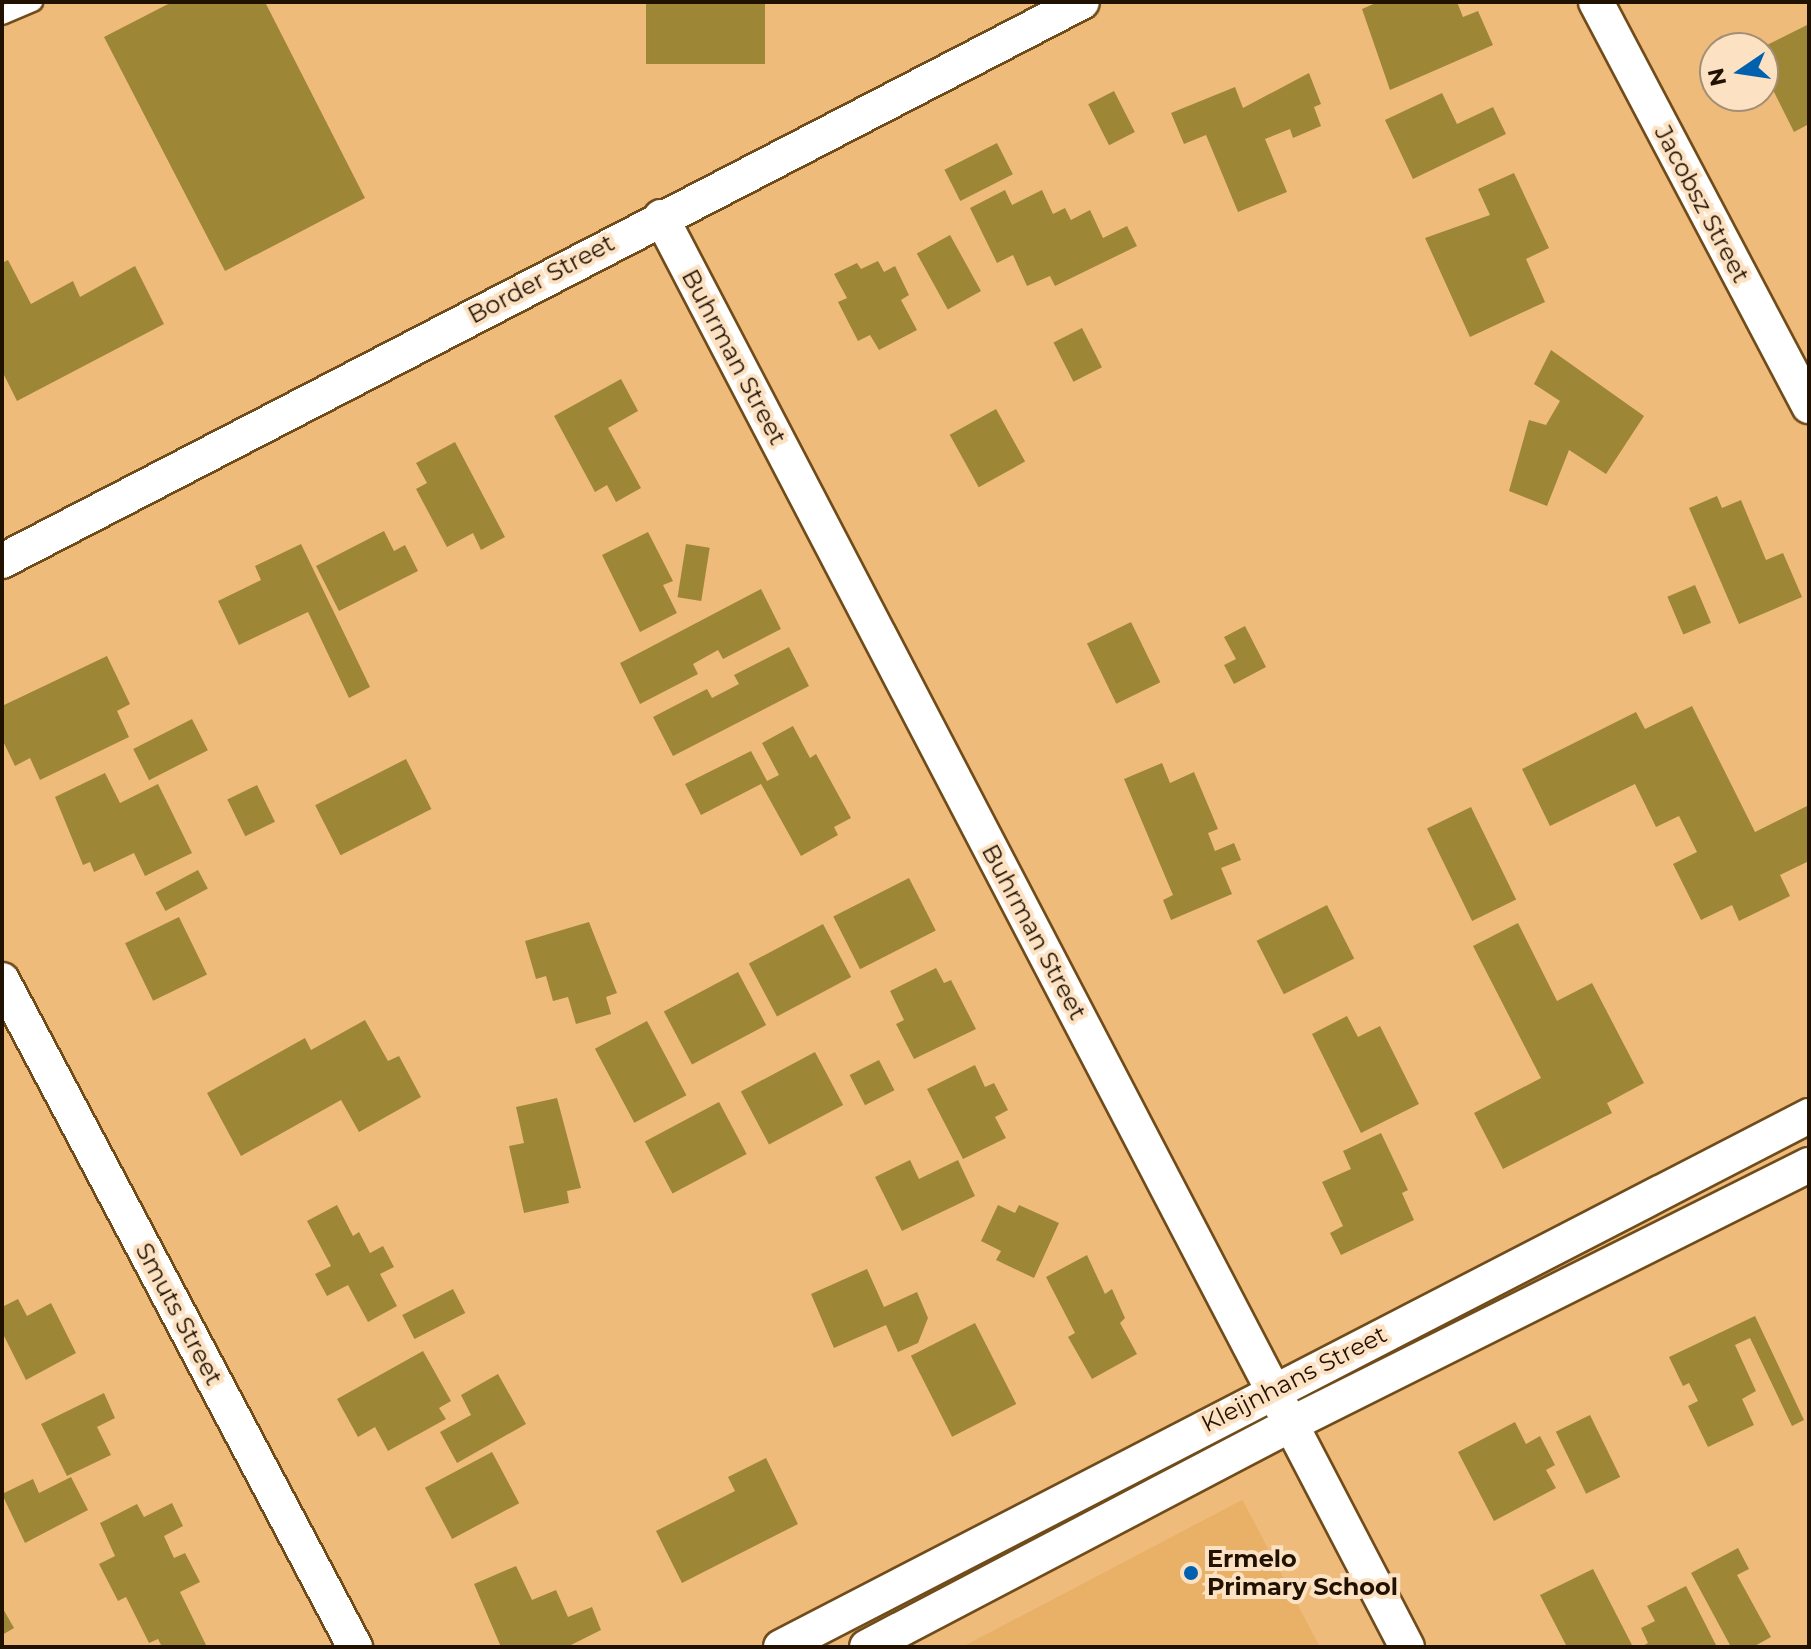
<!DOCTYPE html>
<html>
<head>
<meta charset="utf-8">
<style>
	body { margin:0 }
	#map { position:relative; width:1811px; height:1649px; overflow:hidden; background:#efbb7b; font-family:Montserrat,sans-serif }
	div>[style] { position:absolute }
	.built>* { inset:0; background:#e9b068 }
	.building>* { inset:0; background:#9e8637; transform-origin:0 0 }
	.roads { filter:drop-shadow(2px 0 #704c1a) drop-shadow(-2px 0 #704c1a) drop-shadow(0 2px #704c1a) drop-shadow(0 -2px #704c1a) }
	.service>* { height:18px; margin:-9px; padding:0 9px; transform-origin:9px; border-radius:9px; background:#fff }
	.minor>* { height:34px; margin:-17px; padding:0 17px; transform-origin:17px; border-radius:17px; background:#fff }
	.dots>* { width:22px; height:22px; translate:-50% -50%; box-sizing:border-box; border:4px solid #fce2c2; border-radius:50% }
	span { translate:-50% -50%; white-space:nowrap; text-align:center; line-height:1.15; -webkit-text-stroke:8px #fce2c2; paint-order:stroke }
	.street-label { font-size:24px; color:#201101 }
	.poi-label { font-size:24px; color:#201101; font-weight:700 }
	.left { translate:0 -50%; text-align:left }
	.frame { position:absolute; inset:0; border:4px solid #201101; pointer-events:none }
	.north { position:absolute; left:1699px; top:32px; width:80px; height:80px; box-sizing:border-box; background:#fce2c2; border:2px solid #a48e75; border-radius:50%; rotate:257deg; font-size:22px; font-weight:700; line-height:32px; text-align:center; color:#201101 }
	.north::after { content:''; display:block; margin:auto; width:28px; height:36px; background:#0161ae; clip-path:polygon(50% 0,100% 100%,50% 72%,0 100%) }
</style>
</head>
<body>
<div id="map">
	<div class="built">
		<div style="clip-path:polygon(1242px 1499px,1320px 1647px,962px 1647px,1242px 1500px)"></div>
	</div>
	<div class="building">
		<div style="clip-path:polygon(172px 2px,265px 2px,365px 198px,225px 271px,104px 37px)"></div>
		<div style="left:646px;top:2px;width:119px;height:62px"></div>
		<div style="clip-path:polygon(1378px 2px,1457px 2px,1463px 17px,1478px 11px,1493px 45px,1390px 90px,1362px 9px)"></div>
		<div style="clip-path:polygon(1809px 24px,1809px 124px,1794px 132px,1763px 70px,1763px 47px)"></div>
		<div style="clip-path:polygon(1309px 73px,1321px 104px,1314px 107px,1321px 126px,1293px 138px,1290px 129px,1265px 139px,1287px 192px,1238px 212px,1206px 135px,1184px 144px,1171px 113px,1235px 87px,1243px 108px)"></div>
		<div style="left:1114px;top:91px;width:46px;height:29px;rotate:63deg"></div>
		<div style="clip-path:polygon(1442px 93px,1457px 124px,1493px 107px,1506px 134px,1413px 179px,1385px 120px)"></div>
		<div style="left:997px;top:143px;width:35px;height:59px;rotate:63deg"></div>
		<div style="clip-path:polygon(1514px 173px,1549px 248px,1526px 259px,1545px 302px,1470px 337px,1425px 238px,1490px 215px,1478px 189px)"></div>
		<div style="clip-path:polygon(1005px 190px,1012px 205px,1042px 190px,1053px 214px,1065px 208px,1071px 220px,1090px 210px,1103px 238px,1127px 226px,1137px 246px,1055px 286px,1050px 276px,1027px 286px,1013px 255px,997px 263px,970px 208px)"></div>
		<div style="left:950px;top:235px;width:64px;height:38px;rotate:61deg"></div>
		<div style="clip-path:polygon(8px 260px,31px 304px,73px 281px,80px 297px,135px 266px,164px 324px,17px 401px,2px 371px,2px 263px)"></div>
		<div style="clip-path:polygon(878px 261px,884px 272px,895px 266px,909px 295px,901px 300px,917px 330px,879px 350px,870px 335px,858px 341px,838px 302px,847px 298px,834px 274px,857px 263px,861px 269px)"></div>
		<div style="left:1082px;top:328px;width:44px;height:32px;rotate:63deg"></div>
		<div style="clip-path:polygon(1551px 350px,1644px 416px,1606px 474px,1569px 450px,1547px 506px,1509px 491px,1529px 420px,1546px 425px,1560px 401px,1534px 384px)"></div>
		<div style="clip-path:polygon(621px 379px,638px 411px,608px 428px,641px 488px,616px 502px,607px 485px,595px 492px,554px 416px)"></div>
		<div style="left:996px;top:409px;width:60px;height:53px;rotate:61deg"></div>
		<div style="clip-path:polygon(455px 442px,505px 537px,481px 550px,473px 533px,447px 547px,416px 489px,427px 483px,416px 463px)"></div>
		<div style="clip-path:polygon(1717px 496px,1722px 508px,1741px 500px,1766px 560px,1783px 553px,1802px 597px,1739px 624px,1689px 508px)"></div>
		<div style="clip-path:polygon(384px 531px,394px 551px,405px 545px,418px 571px,339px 611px,316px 566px)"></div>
		<div style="clip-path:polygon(648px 532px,673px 581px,663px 585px,677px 613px,640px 632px,602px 555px)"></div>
		<div style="clip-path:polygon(301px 544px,370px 687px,349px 698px,308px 612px,239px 645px,218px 601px,261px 580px,255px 566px)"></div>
		<div style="left:686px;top:544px;width:24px;height:54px;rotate:9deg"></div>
		<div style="left:1695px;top:585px;width:41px;height:30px;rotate:67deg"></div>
		<div style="clip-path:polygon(761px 589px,781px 629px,723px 659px,718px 650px,693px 664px,698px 674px,640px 704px,620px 663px)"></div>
		<div style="left:1131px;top:622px;width:67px;height:49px;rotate:64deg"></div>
		<div style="clip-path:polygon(1245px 626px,1266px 667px,1234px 684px,1224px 665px,1236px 659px,1224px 637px)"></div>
		<div style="clip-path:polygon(789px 647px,809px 686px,673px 756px,653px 717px,707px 689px,712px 698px,739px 684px,734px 675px)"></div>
		<div style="clip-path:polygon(107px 656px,130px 704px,117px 711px,129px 737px,40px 780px,30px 758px,15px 766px,2px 739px,2px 706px)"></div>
		<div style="clip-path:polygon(1692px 706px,1755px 832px,1809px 805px,1809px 861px,1780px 875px,1790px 896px,1739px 921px,1732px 905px,1701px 920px,1673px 864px,1697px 852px,1679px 816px,1656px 827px,1635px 784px,1550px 826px,1522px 769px,1636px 712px,1645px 729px)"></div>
		<div style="left:192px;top:719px;width:35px;height:66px;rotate:63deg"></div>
		<div style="clip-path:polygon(793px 726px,810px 758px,816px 754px,851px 818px,834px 827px,838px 835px,801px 856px,761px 784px,701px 815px,685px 784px,751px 751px,767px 781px,779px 775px,762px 743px)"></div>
		<div style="left:406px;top:759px;width:56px;height:102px;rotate:63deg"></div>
		<div style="clip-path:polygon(1162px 763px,1170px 783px,1194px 772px,1218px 829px,1208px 833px,1215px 851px,1234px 843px,1241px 860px,1221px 868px,1232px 894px,1171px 920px,1163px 900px,1173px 895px,1124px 779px)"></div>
		<div style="clip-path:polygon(105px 773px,120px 803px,158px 784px,192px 853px,145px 876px,134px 853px,94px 872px,90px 862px,83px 865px,55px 797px)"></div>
		<div style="left:257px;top:785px;width:41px;height:33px;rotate:64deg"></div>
		<div style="left:1471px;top:807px;width:103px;height:49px;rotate:64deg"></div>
		<div style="left:198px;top:870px;width:21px;height:48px;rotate:62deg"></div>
		<div style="left:909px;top:878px;width:59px;height:85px;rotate:63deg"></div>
		<div style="left:1327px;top:905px;width:60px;height:79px;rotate:63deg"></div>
		<div style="left:179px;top:917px;width:64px;height:60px;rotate:64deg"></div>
		<div style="clip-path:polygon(589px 922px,617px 993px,606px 997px,611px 1014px,576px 1024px,568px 997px,553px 1001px,546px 976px,536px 979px,525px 941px)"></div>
		<div style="clip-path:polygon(1518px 923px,1557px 1001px,1592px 983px,1644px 1083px,1607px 1103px,1612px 1113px,1503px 1169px,1474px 1113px,1541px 1078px,1473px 946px)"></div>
		<div style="left:823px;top:924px;width:60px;height:84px;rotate:62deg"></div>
		<div style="clip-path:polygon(936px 968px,944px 983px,951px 980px,976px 1029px,914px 1059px,896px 1024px,904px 1020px,890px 991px)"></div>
		<div style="left:738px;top:972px;width:60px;height:84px;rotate:62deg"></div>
		<div style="clip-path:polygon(1347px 1016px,1358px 1037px,1380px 1026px,1419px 1104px,1361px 1133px,1312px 1034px)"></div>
		<div style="clip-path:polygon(365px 1020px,388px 1061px,399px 1056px,421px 1097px,359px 1132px,341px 1100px,241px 1156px,207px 1093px,305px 1038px,311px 1050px)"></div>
		<div style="left:647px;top:1021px;width:84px;height:59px;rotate:62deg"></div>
		<div style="left:815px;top:1052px;width:60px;height:84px;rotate:62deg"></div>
		<div style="left:879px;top:1060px;width:34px;height:33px;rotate:63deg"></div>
		<div style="clip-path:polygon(975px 1065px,985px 1087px,994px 1083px,1008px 1110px,995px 1117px,1006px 1138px,963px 1159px,927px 1089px)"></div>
		<div style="clip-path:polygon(557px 1098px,581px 1188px,567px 1191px,569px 1203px,524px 1213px,509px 1146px,524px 1143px,516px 1107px)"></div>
		<div style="left:719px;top:1102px;width:59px;height:84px;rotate:62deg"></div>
		<div style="clip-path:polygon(1381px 1133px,1408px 1190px,1402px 1193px,1414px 1220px,1341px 1255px,1330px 1233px,1343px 1226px,1322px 1182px,1351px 1169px,1343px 1151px)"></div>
		<div style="clip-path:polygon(910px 1160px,919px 1179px,958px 1160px,975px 1196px,902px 1231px,875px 1177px)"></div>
		<div style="clip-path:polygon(337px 1205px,353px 1236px,359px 1232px,370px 1253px,383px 1246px,394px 1267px,380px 1274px,397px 1306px,368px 1322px,348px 1285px,327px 1296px,315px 1274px,331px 1266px,307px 1221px)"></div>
		<div style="clip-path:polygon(998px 1205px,1015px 1213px,1019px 1205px,1059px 1223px,1034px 1278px,996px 1260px,1001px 1251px,981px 1241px)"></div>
		<div style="clip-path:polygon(1087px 1255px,1105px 1294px,1112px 1289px,1125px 1318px,1120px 1323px,1137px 1354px,1092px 1379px,1068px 1337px,1075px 1333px,1046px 1277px)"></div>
		<div style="clip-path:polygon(867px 1269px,884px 1307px,917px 1292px,928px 1318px,918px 1343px,898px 1352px,886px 1325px,834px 1348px,811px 1294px)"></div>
		<div style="left:453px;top:1289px;width:27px;height:57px;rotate:63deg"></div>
		<div style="clip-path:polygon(18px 1299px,27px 1316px,51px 1303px,76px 1353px,26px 1380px,2px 1332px,2px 1307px)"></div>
		<div style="clip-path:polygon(1755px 1316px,1804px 1420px,1792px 1426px,1750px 1338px,1735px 1345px,1756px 1391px,1742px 1399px,1754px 1425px,1708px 1447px,1688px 1406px,1698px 1401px,1689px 1383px,1683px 1386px,1669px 1357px)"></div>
		<div style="left:975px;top:1323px;width:91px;height:72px;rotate:63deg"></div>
		<div style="clip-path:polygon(423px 1351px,451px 1401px,439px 1408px,446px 1419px,388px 1451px,375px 1427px,358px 1437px,337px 1399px)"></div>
		<div style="clip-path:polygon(498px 1374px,526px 1424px,457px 1463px,440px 1432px,471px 1415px,461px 1395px)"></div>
		<div style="clip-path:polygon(104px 1393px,115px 1418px,97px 1427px,111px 1455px,67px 1476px,41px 1424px)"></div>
		<div style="left:1590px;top:1415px;width:69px;height:38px;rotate:64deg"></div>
		<div style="clip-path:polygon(1515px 1422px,1526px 1444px,1540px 1436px,1555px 1465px,1546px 1470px,1556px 1488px,1494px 1521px,1458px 1452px)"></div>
		<div style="left:492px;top:1452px;width:58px;height:76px;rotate:62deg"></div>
		<div style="clip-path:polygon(766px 1458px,798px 1524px,682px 1583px,656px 1531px,735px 1491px,728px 1477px)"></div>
		<div style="clip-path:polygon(71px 1477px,88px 1510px,25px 1543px,2px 1494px,33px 1479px,39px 1493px)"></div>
		<div style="clip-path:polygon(172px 1503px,183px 1526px,164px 1536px,174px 1558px,185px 1553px,200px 1582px,180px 1592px,207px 1647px,162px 1647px,158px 1639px,149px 1643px,126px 1597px,118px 1601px,99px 1564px,115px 1556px,100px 1523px,137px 1504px,144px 1517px)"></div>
		<div style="clip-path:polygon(1738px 1548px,1749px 1569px,1737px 1575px,1771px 1637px,1753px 1647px,1731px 1647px,1691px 1573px)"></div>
		<div style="clip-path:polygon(516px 1566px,532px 1600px,556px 1590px,568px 1617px,592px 1607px,601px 1630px,567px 1647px,501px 1647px,474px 1584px)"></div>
		<div style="clip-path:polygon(1593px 1569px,1633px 1647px,1567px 1647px,1540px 1595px)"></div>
		<div style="clip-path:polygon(1686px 1586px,1717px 1647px,1641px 1647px,1648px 1643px,1641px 1628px,1655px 1621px,1647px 1606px)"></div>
		<div style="clip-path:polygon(2px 1607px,14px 1628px,2px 1635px)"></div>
	</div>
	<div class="roads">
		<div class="service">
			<div style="left:2px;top:15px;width:34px;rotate:-23deg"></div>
		</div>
		<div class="minor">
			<div style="left:1596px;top:2px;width:457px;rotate:62.2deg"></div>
			<div style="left:661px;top:217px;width:1613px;rotate:62.45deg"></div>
			<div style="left:2px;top:561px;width:1216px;rotate:-27.37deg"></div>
			<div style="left:2px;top:980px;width:755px;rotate:62.11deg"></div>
			<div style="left:781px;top:1647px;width:1157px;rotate:-27.32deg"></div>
			<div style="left:867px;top:1647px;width:479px;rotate:-27.7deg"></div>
			<div style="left:1291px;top:1424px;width:579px;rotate:-26.57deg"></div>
		</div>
	</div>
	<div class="dots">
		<div style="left:1191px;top:1573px;background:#0161ae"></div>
	</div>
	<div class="street-label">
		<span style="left:1702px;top:204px;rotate:62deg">Jacobsz Street</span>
		<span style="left:541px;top:279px;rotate:-28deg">Border Street</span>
		<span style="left:734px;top:357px;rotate:62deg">Buhrman Street</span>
		<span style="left:1034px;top:932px;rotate:62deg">Buhrman Street</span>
		<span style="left:179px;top:1314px;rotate:62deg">Smuts Street</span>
		<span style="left:1294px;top:1379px;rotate:-27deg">Kleijnhans Street</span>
	</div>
	<div class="poi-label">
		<span class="left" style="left:1207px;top:1573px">Ermelo<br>Primary School</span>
	</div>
	<div class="frame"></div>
	<div class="north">N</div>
</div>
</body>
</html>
